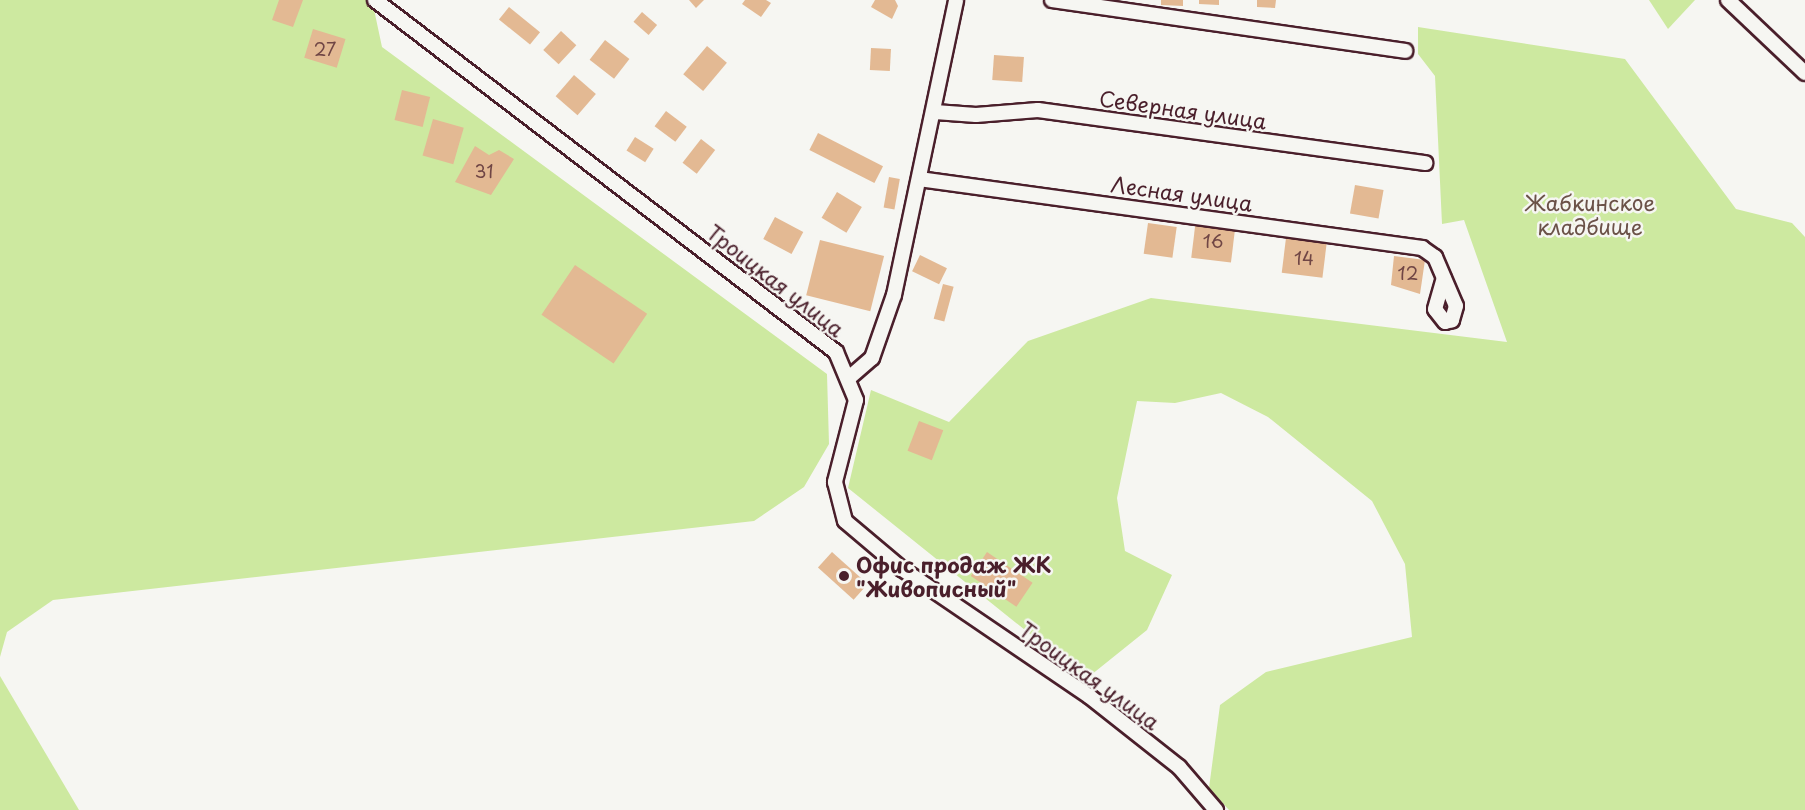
<!DOCTYPE html>
<html>
<head>
<meta charset="utf-8">
<style>
	body { margin:0 }
	#map { position:relative; width:1805px; height:810px; overflow:hidden; background:#f6f6f2; font-family:"Playpen Sans",sans-serif }
	div>[style] { position:absolute }
	.green>* { inset:0; background:#cde9a0 }
	.building>* { inset:0; background:#e3b993; transform-origin:0 0 }
	.roads { filter:drop-shadow(2px 0 #4a1f2b) drop-shadow(-2px 0 #4a1f2b) drop-shadow(0 2px #4a1f2b) drop-shadow(0 -2px #4a1f2b) }
	.minor>* { height:14px; margin:-7px; padding:0 7px; transform-origin:7px; border-radius:7px; background:#f6f6f2 }
	.dots>* { width:16px; height:16px; translate:-50% -50%; box-sizing:border-box; border:3px solid #f6f6f2; border-radius:50% }
	span { translate:-50% -50%; white-space:nowrap; text-align:center; line-height:1.15; -webkit-text-stroke:5px #f6f6f2; paint-order:stroke }
	.number-label { font-size:18px; color:#704645 }
	.number-label span { -webkit-text-stroke-width:0 }
	.street-label { font-size:21px; color:#4a1f2b }
	.park-label { font-size:21px; color:#6b5248 }
	.poi-label { font-size:21px; color:#4a1f2b; font-weight:700 }
	.left { translate:0 -50%; text-align:left }
</style>
</head>
<body>
<div id="map">
	<div class="green">
		<div style="clip-path:polygon(0 0,372px 0,382px 47px,827px 374px,829px 444px,804px 487px,754px 521px,53px 600px,7px 632px,0 657px)"></div>
		<div style="clip-path:polygon(1649px 0,1695px 0,1668px 29px)"></div>
		<div style="clip-path:polygon(1418px 27px,1625px 59px,1736px 209px,1792px 223px,1805px 237px,1805px 810px,1229px 810px,1209px 788px,1220px 705px,1266px 672px,1412px 637px,1405px 564px,1372px 501px,1268px 417px,1221px 393px,1175px 403px,1137px 401px,1117px 498px,1125px 551px,1172px 575px,1147px 630px,1086px 679px,848px 488px,871px 390px,949px 422px,1028px 341px,1151px 298px,1507px 342px,1464px 220px,1442px 224px,1435px 76px,1418px 54px)"></div>
		<div style="clip-path:polygon(0 676px,79px 810px,0 810px)"></div>
	</div>
	<div class="building">
		<div style="clip-path:polygon(279px 0,303px 0,293px 27px,272px 20px)"></div>
		<div style="clip-path:polygon(689px 0,704px 0,696px 8px)"></div>
		<div style="clip-path:polygon(745px 0,766px 0,771px 3px,761px 17px,742px 4px)"></div>
		<div style="clip-path:polygon(875px 0,895px 0,898px 6px,892px 19px,871px 7px)"></div>
		<div style="clip-path:polygon(1161px 0,1183px 0,1183px 6px,1161px 5px)"></div>
		<div style="clip-path:polygon(1199px 0,1219px 0,1219px 5px,1199px 4px)"></div>
		<div style="clip-path:polygon(1257px 0,1276px 0,1275px 8px,1257px 7px)"></div>
		<div style="left:509px;top:7px;width:40px;height:16px;rotate:39deg"></div>
		<div style="left:642px;top:12px;width:20px;height:13px;rotate:41deg"></div>
		<div style="left:313px;top:29px;width:34px;height:30px;rotate:17deg"></div>
		<div style="left:561px;top:31px;width:21px;height:26px;rotate:43deg"></div>
		<div style="left:605px;top:40px;width:31px;height:25px;rotate:38deg"></div>
		<div style="left:707px;top:46px;width:26px;height:37px;rotate:40deg"></div>
		<div style="left:871px;top:48px;width:20px;height:22px;rotate:3deg"></div>
		<div style="left:994px;top:55px;width:30px;height:25px;rotate:4deg"></div>
		<div style="left:574px;top:75px;width:29px;height:28px;rotate:41deg"></div>
		<div style="left:402px;top:90px;width:29px;height:31px;rotate:14deg"></div>
		<div style="left:666px;top:111px;width:26px;height:19px;rotate:37deg"></div>
		<div style="left:433px;top:119px;width:32px;height:38px;rotate:16deg"></div>
		<div style="left:818px;top:133px;width:73px;height:19px;rotate:27deg"></div>
		<div style="left:635px;top:137px;width:22px;height:16px;rotate:32deg"></div>
		<div style="left:701px;top:139px;width:18px;height:30px;rotate:38deg"></div>
		<div style="clip-path:polygon(475px 146px,489px 155px,499px 150px,514px 159px,491px 195px,455px 182px)"></div>
		<div style="left:889px;top:177px;width:11px;height:31px;rotate:10deg"></div>
		<div style="left:1355px;top:185px;width:29px;height:29px;rotate:10deg"></div>
		<div style="left:837px;top:192px;width:29px;height:30px;rotate:31deg"></div>
		<div style="left:775px;top:217px;width:32px;height:25px;rotate:28deg"></div>
		<div style="left:1196px;top:219px;width:40px;height:39px;rotate:7deg"></div>
		<div style="left:1148px;top:223px;width:29px;height:31px;rotate:8deg"></div>
		<div style="left:1286px;top:238px;width:41px;height:35px;rotate:7deg"></div>
		<div style="left:820px;top:240px;width:66px;height:57px;rotate:14deg"></div>
		<div style="left:920px;top:255px;width:30px;height:18px;rotate:26deg"></div>
		<div style="clip-path:polygon(1394px 256px,1425px 260px,1420px 294px,1391px 285px)"></div>
		<div style="left:575px;top:265px;width:87px;height:60px;rotate:34deg"></div>
		<div style="left:943px;top:284px;width:11px;height:36px;rotate:15deg"></div>
		<div style="left:919px;top:421px;width:26px;height:32px;rotate:21deg"></div>
		<div style="left:832px;top:552px;width:48px;height:21px;rotate:42deg"></div>
		<div style="left:987px;top:552px;width:55px;height:29px;rotate:34deg"></div>
	</div>
	<div class="roads">
		<div class="minor">
			<div style="left:375px;top:0;width:580px;rotate:37.36deg"></div>
			<div style="left:836px;top:352px;width:52px;rotate:67.4deg"></div>
			<div style="left:856px;top:400px;width:85px;rotate:104.4deg"></div>
			<div style="left:835px;top:482px;width:40px;rotate:75.6deg"></div>
			<div style="left:845px;top:521px;width:75px;rotate:40.1deg"></div>
			<div style="left:902px;top:569px;width:226px;rotate:34.2deg"></div>
			<div style="left:1089px;top:696px;width:115px;rotate:38.3deg"></div>
			<div style="left:1179px;top:767px;width:57px;rotate:49.3deg"></div>
			<div style="left:1052px;top:0;width:357px;rotate:8.2deg"></div>
			<div style="left:1728px;top:0;width:106px;rotate:43.5deg"></div>
			<div style="left:935px;top:112px;width:41px;rotate:4.2deg"></div>
			<div style="left:976px;top:115px;width:62px;rotate:-4.6deg"></div>
			<div style="left:1038px;top:110px;width:391px;rotate:7.8deg"></div>
			<div style="left:919px;top:179px;width:508px;rotate:7.81deg"></div>
			<div style="left:1422px;top:248px;width:16px;rotate:35deg"></div>
			<div style="left:1435px;top:257px;width:53px;rotate:66.8deg"></div>
			<div style="left:1456px;top:306px;width:15px;rotate:106deg"></div>
			<div style="left:1452px;top:320px;width:7px;rotate:164deg"></div>
			<div style="left:1445px;top:322px;width:16px;rotate:-128deg"></div>
			<div style="left:1435px;top:309px;width:32px;rotate:-74deg"></div>
			<div style="left:850px;top:377px;width:29px;rotate:-41deg"></div>
			<div style="left:872px;top:358px;width:67px;rotate:-70.8deg"></div>
			<div style="left:894px;top:295px;width:301px;rotate:-78.1deg"></div>
		</div>
	</div>
	<div class="dots">
		<div style="left:844px;top:576px;background:#4a1f2b"></div>
	</div>
	<div class="number-label">
		<span style="left:325px;top:49px">27</span>
		<span style="left:484px;top:171px">31</span>
		<span style="left:1213px;top:241px">16</span>
		<span style="left:1304px;top:258px">14</span>
		<span style="left:1408px;top:273px">12</span>
	</div>
	<div class="street-label">
		<span style="left:1183px;top:109px;rotate:8deg">Северная улица</span>
		<span style="left:1182px;top:193px;rotate:8deg">Лесная улица</span>
		<span style="left:776px;top:280px;rotate:38deg">Троицкая улица</span>
		<span style="left:1090px;top:675px;rotate:36deg">Троицкая улица</span>
	</div>
	<div class="park-label">
		<span style="left:1590px;top:214px">Жабкинское<br>кладбище</span>
	</div>
	<div class="poi-label">
		<span class="left" style="left:856px;top:576px">Офис продаж ЖК<br>"Живописный"</span>
	</div>
</div>
</body>
</html>
